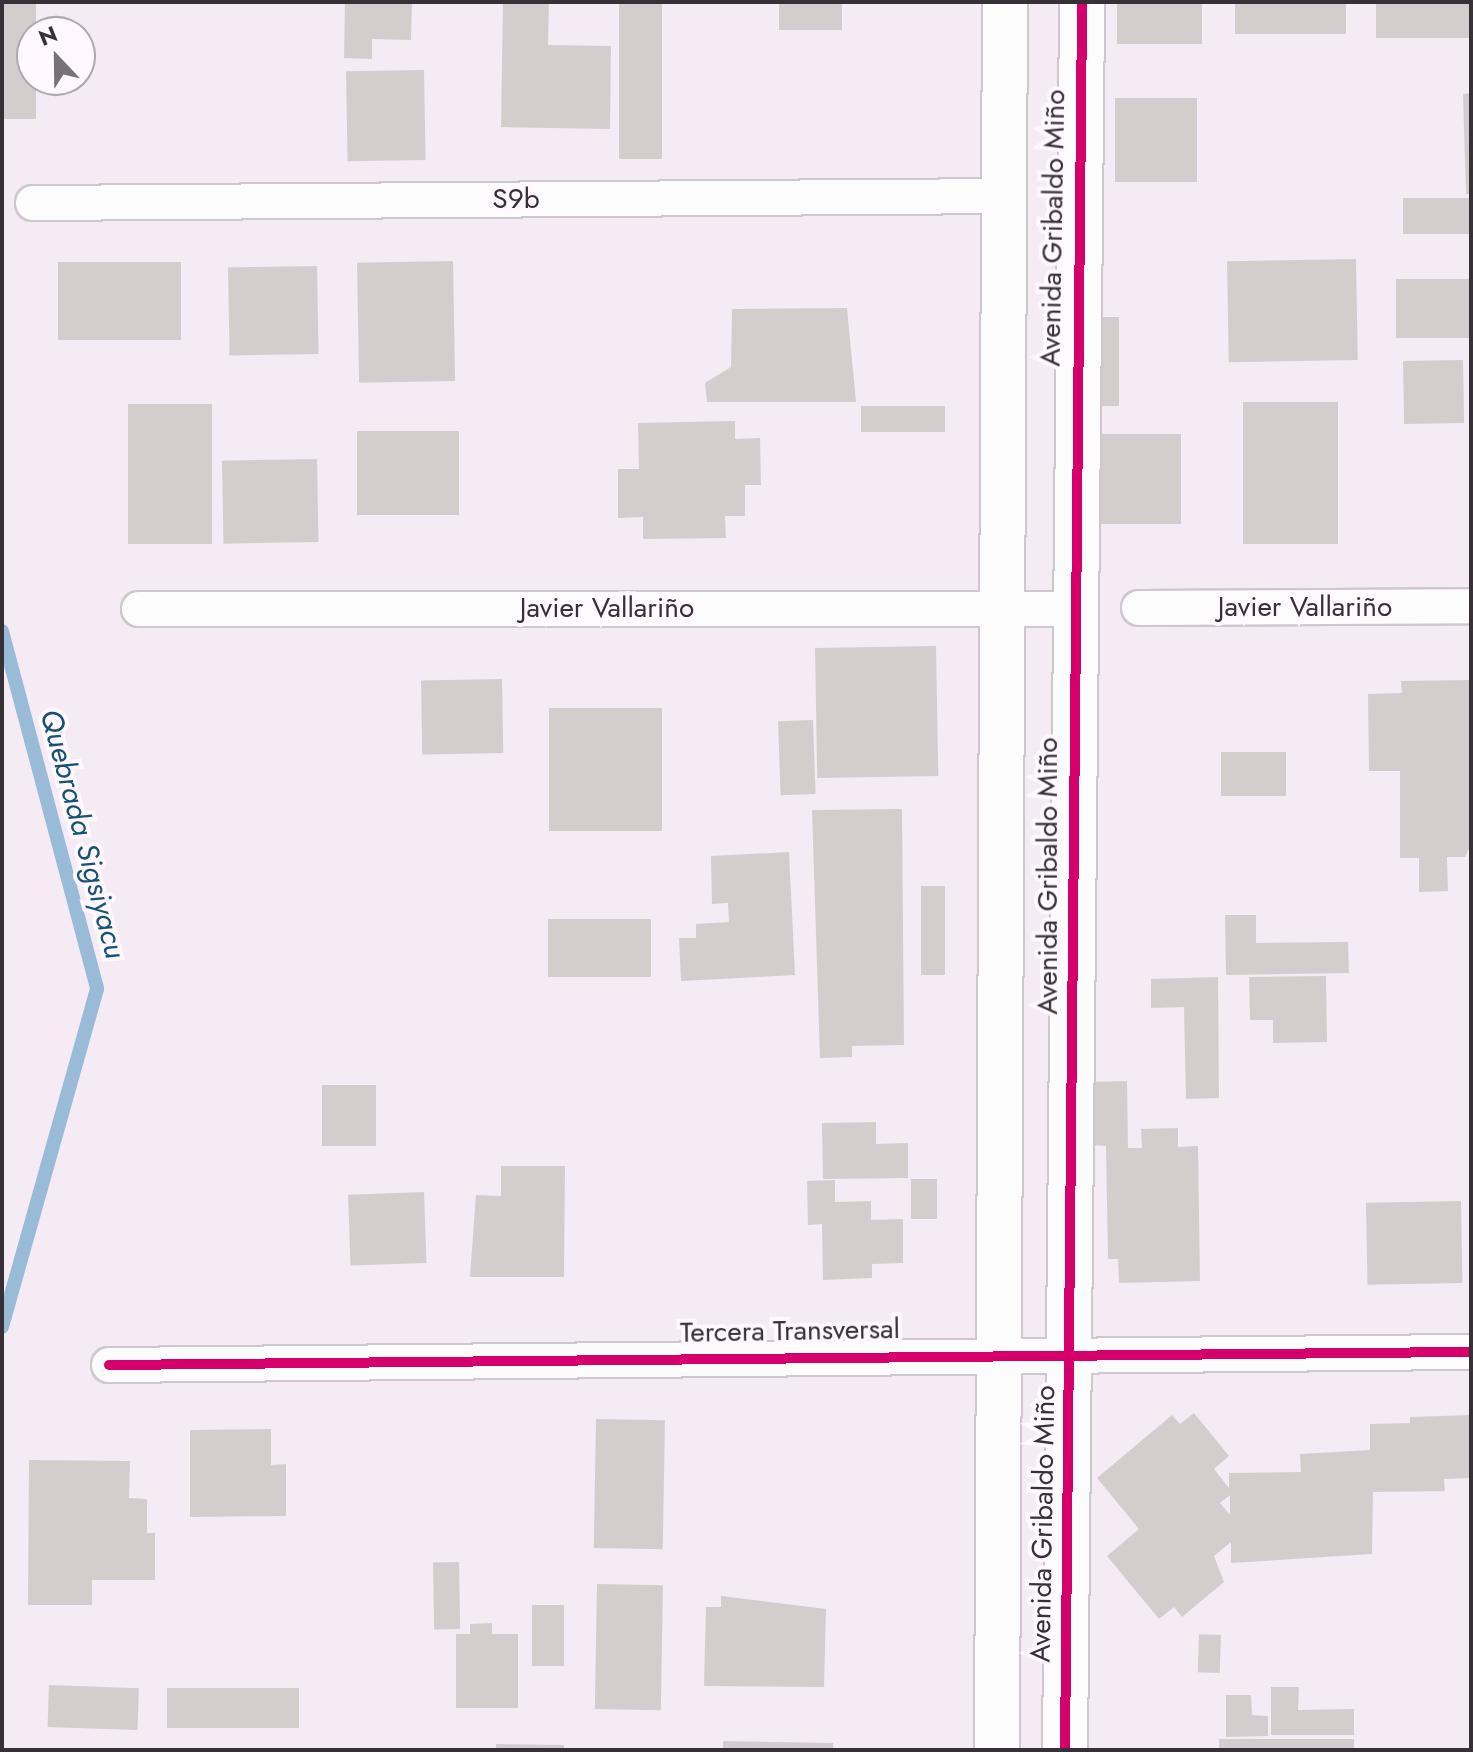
<!DOCTYPE html>
<html>
<head>
<meta charset="utf-8">
<style>
	body { margin:0 }
	#map { position:relative; width:1473px; height:1752px; overflow:hidden; background:#f4ebf4; font-family:Jost,sans-serif }
	div>[style] { position:absolute }
	.stream>* { height:14px; margin:-7px; padding:0 7px; transform-origin:7px; border-radius:7px; background:#9abbd8 }
	.building>* { inset:0; background:#d4cdce; transform-origin:0 0 }
	.roads { filter:drop-shadow(2px 0 #cfc7ce) drop-shadow(-2px 0 #cfc7ce) drop-shadow(0 2px #cfc7ce) drop-shadow(0 -2px #cfc7ce) }
	.minor>* { height:34px; margin:-17px; padding:0 17px; transform-origin:17px; border-radius:17px; background:#fdfcfd }
	.tertiary>* { height:44px; margin:-22px; padding:0 22px; transform-origin:22px; border-radius:22px; background:#fdfcfd }
	.cycleway>* { height:10px; margin:-5px; padding:0 5px; transform-origin:5px; border-radius:5px; background:#d6006c }
	span { translate:-50% -50%; white-space:nowrap; text-align:center; line-height:1.15; -webkit-text-stroke:8px #fff8ff; paint-order:stroke }
	.street-label { font-size:28px; color:#373036 }
	.water-label { font-size:30px; color:#165277; font-style:italic }
	.frame { position:absolute; inset:0; border:4px solid #373036; pointer-events:none }
	.north { position:absolute; left:16px; top:16px; width:80px; height:80px; box-sizing:border-box; background:#fff8ff; border:2px solid #afa8af; border-radius:50%; rotate:338deg; font-size:22px; font-weight:700; line-height:32px; text-align:center; color:#373036 }
	.north::after { content:''; display:block; margin:auto; width:28px; height:36px; background:#797178; clip-path:polygon(50% 0,100% 100%,50% 72%,0 100%) }
</style>
</head>
<body>
<div id="map">
	<div class="stream">
		<div style="left:2px;top:631px;width:370px;rotate:75.1deg"></div>
		<div style="left:97px;top:989px;width:351px;rotate:105.7deg"></div>
	</div>
	<div class="building">
		<div style="left:2px;top:2px;width:34px;height:117px"></div>
		<div style="clip-path:polygon(345px 2px,412px 2px,411px 40px,372px 39px,372px 59px,344px 58px)"></div>
		<div style="clip-path:polygon(503px 2px,549px 2px,548px 45px,611px 46px,610px 129px,501px 127px)"></div>
		<div style="left:619px;top:2px;width:43px;height:157px"></div>
		<div style="left:779px;top:2px;width:63px;height:28px"></div>
		<div style="left:1117px;top:2px;width:85px;height:42px"></div>
		<div style="left:1235px;top:2px;width:111px;height:32px"></div>
		<div style="left:1376px;top:2px;width:95px;height:36px"></div>
		<div style="left:424px;top:70px;width:90px;height:78px;rotate:89deg"></div>
		<div style="clip-path:polygon(1471px 93px,1471px 194px,1466px 194px,1463px 94px)"></div>
		<div style="left:1197px;top:98px;width:84px;height:82px;rotate:90deg"></div>
		<div style="left:1471px;top:198px;width:36px;height:68px;rotate:90deg"></div>
		<div style="left:1356px;top:259px;width:101px;height:129px;rotate:89deg"></div>
		<div style="left:453px;top:261px;width:120px;height:96px;rotate:89deg"></div>
		<div style="left:58px;top:262px;width:123px;height:78px"></div>
		<div style="left:317px;top:266px;width:88px;height:89px;rotate:89deg"></div>
		<div style="left:1396px;top:279px;width:75px;height:59px"></div>
		<div style="clip-path:polygon(847px 308px,856px 402px,707px 402px,705px 383px,731px 367px,732px 309px)"></div>
		<div style="left:1119px;top:317px;width:89px;height:24px;rotate:90deg"></div>
		<div style="left:1463px;top:360px;width:63px;height:60px;rotate:89deg"></div>
		<div style="left:1243px;top:402px;width:95px;height:142px"></div>
		<div style="left:212px;top:404px;width:140px;height:84px;rotate:90deg"></div>
		<div style="left:945px;top:406px;width:26px;height:84px;rotate:90deg"></div>
		<div style="clip-path:polygon(735px 421px,735px 439px,760px 438px,761px 485px,745px 485px,745px 516px,725px 516px,726px 538px,643px 539px,643px 517px,618px 518px,618px 469px,639px 469px,638px 423px)"></div>
		<div style="left:459px;top:431px;width:84px;height:102px;rotate:90deg"></div>
		<div style="left:1098px;top:434px;width:83px;height:90px"></div>
		<div style="left:317px;top:459px;width:83px;height:95px;rotate:89deg"></div>
		<div style="left:936px;top:646px;width:130px;height:121px;rotate:89deg"></div>
		<div style="left:502px;top:679px;width:74px;height:81px;rotate:89deg"></div>
		<div style="clip-path:polygon(1471px 680px,1471px 844px,1465px 857px,1447px 857px,1448px 891px,1419px 892px,1419px 858px,1400px 858px,1400px 771px,1369px 771px,1368px 694px,1402px 693px,1401px 681px)"></div>
		<div style="left:549px;top:708px;width:113px;height:123px"></div>
		<div style="left:813px;top:720px;width:74px;height:35px;rotate:88deg"></div>
		<div style="left:1286px;top:752px;width:44px;height:65px;rotate:90deg"></div>
		<div style="clip-path:polygon(902px 809px,904px 1045px,852px 1046px,852px 1057px,820px 1058px,812px 810px)"></div>
		<div style="clip-path:polygon(789px 852px,795px 975px,681px 981px,679px 938px,696px 938px,696px 924px,729px 922px,728px 903px,712px 904px,711px 856px)"></div>
		<div style="left:921px;top:886px;width:24px;height:89px"></div>
		<div style="clip-path:polygon(1225px 915px,1256px 915px,1256px 943px,1348px 942px,1349px 973px,1226px 975px)"></div>
		<div style="left:651px;top:919px;width:58px;height:103px;rotate:90deg"></div>
		<div style="clip-path:polygon(1326px 976px,1327px 1042px,1273px 1043px,1273px 1020px,1250px 1020px,1249px 977px)"></div>
		<div style="clip-path:polygon(1218px 977px,1219px 1098px,1186px 1099px,1184px 1007px,1151px 1008px,1151px 979px)"></div>
		<div style="clip-path:polygon(1127px 1081px,1128px 1148px,1142px 1148px,1141px 1129px,1178px 1128px,1178px 1147px,1198px 1146px,1200px 1281px,1119px 1283px,1118px 1259px,1108px 1259px,1106px 1146px,1090px 1145px,1089px 1082px)"></div>
		<div style="left:322px;top:1085px;width:54px;height:61px"></div>
		<div style="clip-path:polygon(876px 1122px,876px 1144px,908px 1143px,908px 1178px,823px 1179px,822px 1123px)"></div>
		<div style="clip-path:polygon(501px 1166px,565px 1166px,564px 1277px,470px 1277px,476px 1195px,501px 1196px)"></div>
		<div style="left:911px;top:1179px;width:26px;height:40px"></div>
		<div style="clip-path:polygon(835px 1180px,835px 1202px,871px 1201px,871px 1220px,903px 1219px,903px 1263px,872px 1264px,872px 1278px,823px 1280px,822px 1224px,808px 1225px,807px 1181px)"></div>
		<div style="left:424px;top:1192px;width:71px;height:76px;rotate:88deg"></div>
		<div style="left:1461px;top:1201px;width:82px;height:95px;rotate:89deg"></div>
		<div style="clip-path:polygon(evenodd,1194px 1413px,1229px 1456px,1214px 1469px,1229px 1488px,1229px 1473px,1301px 1472px,1300px 1454px,1370px 1450px,1370px 1424px,1410px 1423px,1410px 1417px,1471px 1415px,1471px 1478px,1444px 1479px,1445px 1491px,1373px 1492px,1372px 1554px,1231px 1563px,1231px 1542px,1214px 1556px,1224px 1582px,1182px 1617px,1174px 1607px,1159px 1619px,1107px 1556px,1139px 1529px,1097px 1478px,1172px 1415px,1180px 1424px,1194px 1413px,1230px 1495px,1230px 1515px,1220px 1503px,1230px 1495px)"></div>
		<div style="left:596px;top:1419px;width:69px;height:129px;rotate:1deg"></div>
		<div style="clip-path:polygon(271px 1429px,271px 1465px,286px 1464px,286px 1516px,190px 1517px,190px 1430px)"></div>
		<div style="clip-path:polygon(29px 1460px,130px 1461px,129px 1498px,147px 1499px,147px 1533px,155px 1533px,155px 1580px,92px 1580px,92px 1605px,28px 1605px)"></div>
		<div style="left:459px;top:1562px;width:67px;height:26px;rotate:89deg"></div>
		<div style="left:597px;top:1584px;width:66px;height:125px;rotate:1deg"></div>
		<div style="clip-path:polygon(721px 1596px,826px 1609px,824px 1687px,704px 1686px,706px 1607px,721px 1607px)"></div>
		<div style="left:564px;top:1605px;width:61px;height:32px;rotate:90deg"></div>
		<div style="clip-path:polygon(492px 1623px,492px 1634px,518px 1634px,518px 1708px,456px 1708px,456px 1634px,470px 1634px,470px 1624px)"></div>
		<div style="left:1221px;top:1635px;width:38px;height:22px;rotate:92deg"></div>
		<div style="left:49px;top:1685px;width:90px;height:42px;rotate:2deg"></div>
		<div style="clip-path:polygon(1271px 1687px,1299px 1687px,1298px 1710px,1354px 1709px,1354px 1735px,1271px 1735px)"></div>
		<div style="left:299px;top:1688px;width:40px;height:132px;rotate:90deg"></div>
		<div style="clip-path:polygon(1226px 1695px,1251px 1695px,1252px 1715px,1268px 1716px,1268px 1736px,1226px 1737px)"></div>
		<div style="left:1219px;top:1739px;width:135px;height:11px"></div>
		<div style="clip-path:polygon(723px 1741px,833px 1743px,833px 1750px,723px 1750px)"></div>
		<div style="clip-path:polygon(496px 1744px,564px 1745px,564px 1750px,496px 1750px)"></div>
	</div>
	<div class="roads">
		<div class="minor">
			<div style="left:33px;top:203px;width:967px;rotate:-0.41deg"></div>
			<div style="left:1139px;top:608px;width:332px;rotate:-0.3deg"></div>
			<div style="left:139px;top:609px;width:936px"></div>
			<div style="left:109px;top:1365px;width:1362px;rotate:-0.55deg"></div>
		</div>
		<div class="tertiary">
			<div style="left:997px;top:1750px;width:1748px;rotate:-89.74deg"></div>
			<div style="left:1065px;top:1750px;width:1748px;rotate:-89.44deg"></div>
		</div>
	</div>
	<div class="cycleway">
		<div style="left:109px;top:1365px;width:1362px;rotate:-0.55deg"></div>
		<div style="left:1065px;top:1750px;width:1748px;rotate:-89.44deg"></div>
	</div>
	<div class="street-label">
		<span style="left:516px;top:199px">S9b</span>
		<span style="left:1053px;top:228px;rotate:-89deg">Avenida Gribaldo Miño</span>
		<span style="left:1305px;top:607px">Javier Vallariño</span>
		<span style="left:607px;top:608px">Javier Vallariño</span>
		<span style="left:1048px;top:876px;rotate:-90deg">Avenida Gribaldo Miño</span>
		<span style="left:790px;top:1331px;rotate:-1deg">Tercera Transversal</span>
		<span style="left:1043px;top:1524px;rotate:-89deg">Avenida Gribaldo Miño</span>
	</div>
	<div class="water-label">
		<span style="left:83px;top:834px;rotate:75deg">Quebrada Sigsiyacu</span>
	</div>
	<div class="frame"></div>
	<div class="north">N</div>
</div>
</body>
</html>
